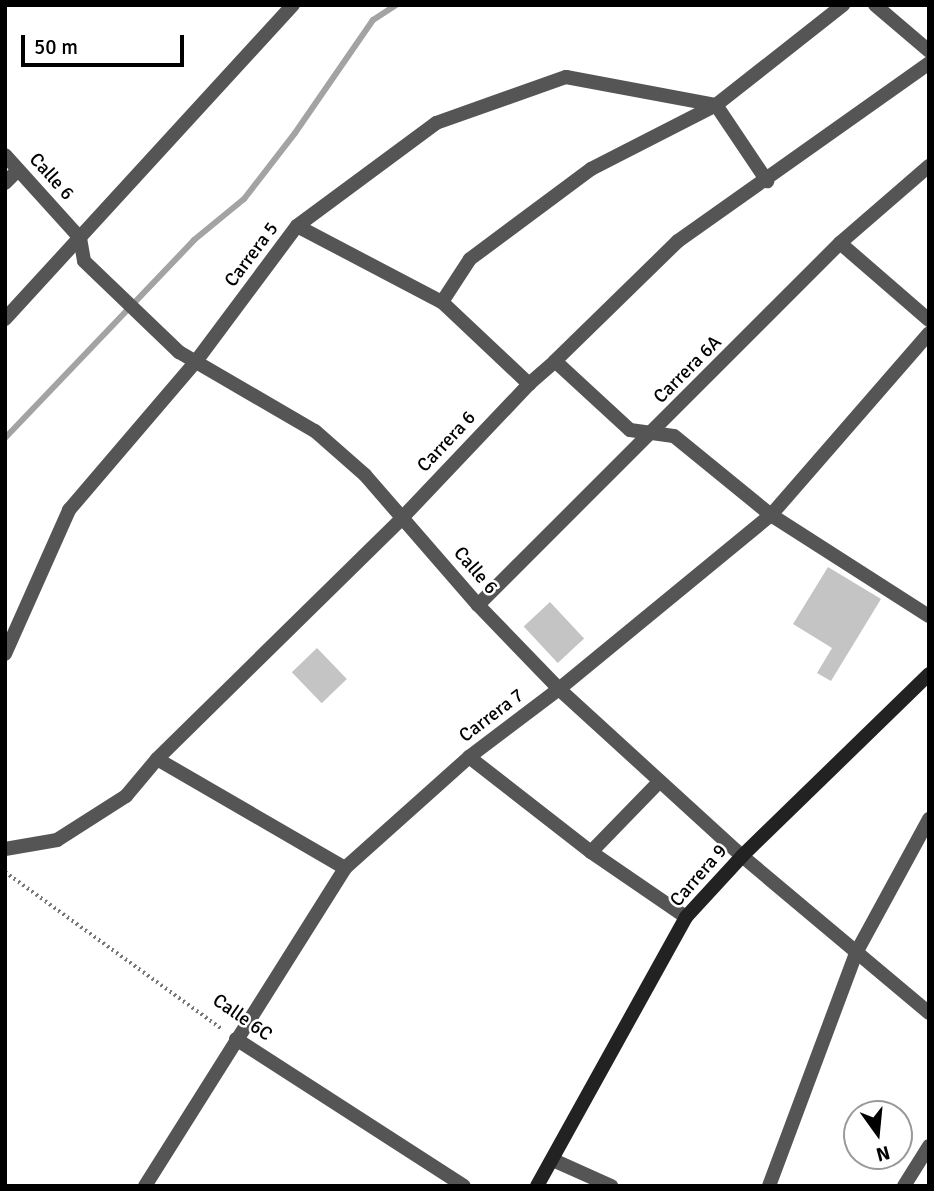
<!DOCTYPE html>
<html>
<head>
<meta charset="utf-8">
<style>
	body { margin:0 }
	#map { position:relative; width:934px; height:1191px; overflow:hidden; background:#fff; font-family:Signika,sans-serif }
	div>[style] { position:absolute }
	.stream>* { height:6px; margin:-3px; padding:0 3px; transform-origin:3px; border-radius:3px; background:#a3a3a3 }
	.building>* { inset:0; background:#c4c4c4; transform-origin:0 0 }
	.path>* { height:3.5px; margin-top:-1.75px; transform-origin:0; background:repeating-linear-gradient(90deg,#777 0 2px,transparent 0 5.5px) }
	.street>* { height:14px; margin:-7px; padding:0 7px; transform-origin:7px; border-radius:7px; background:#555 }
	.secondary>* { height:14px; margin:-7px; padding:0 7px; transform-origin:7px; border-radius:7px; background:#222 }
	span { translate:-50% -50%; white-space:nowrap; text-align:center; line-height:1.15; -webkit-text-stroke:5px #fff; paint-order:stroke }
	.street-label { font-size:19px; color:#000 }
	.frame { position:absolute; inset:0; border:7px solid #000; pointer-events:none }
	.north { position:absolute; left:843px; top:1100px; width:70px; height:70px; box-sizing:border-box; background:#fff; border:2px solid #999; border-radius:50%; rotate:165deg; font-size:19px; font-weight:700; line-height:28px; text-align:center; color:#000 }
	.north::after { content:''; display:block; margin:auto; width:24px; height:32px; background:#000; clip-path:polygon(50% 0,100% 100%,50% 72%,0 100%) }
	.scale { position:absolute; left:21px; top:35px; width:163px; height:32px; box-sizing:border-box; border:4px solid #000; border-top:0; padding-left:9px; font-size:21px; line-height:24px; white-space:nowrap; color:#000; -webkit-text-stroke:5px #fff; paint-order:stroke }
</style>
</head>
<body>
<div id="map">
	<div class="stream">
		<div style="left:5px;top:438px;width:274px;rotate:-46.3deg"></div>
		<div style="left:194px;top:240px;width:65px;rotate:-39.4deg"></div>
		<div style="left:244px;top:199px;width:83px;rotate:-52.3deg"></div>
		<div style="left:295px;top:133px;width:137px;rotate:-55.4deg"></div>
		<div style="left:373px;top:20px;width:27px;rotate:-33deg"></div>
	</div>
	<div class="building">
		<div style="clip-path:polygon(828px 567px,881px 599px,831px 681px,817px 673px,832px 648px,793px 624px)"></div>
		<div style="left:550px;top:602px;width:50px;height:36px;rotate:47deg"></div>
		<div style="left:317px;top:648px;width:43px;height:35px;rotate:46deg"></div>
	</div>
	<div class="path">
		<div style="left:5px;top:872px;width:268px;rotate:35.9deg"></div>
	</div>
	<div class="street">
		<div style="left:875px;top:5px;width:71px;rotate:40.4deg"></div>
		<div style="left:5px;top:155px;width:112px;rotate:47.9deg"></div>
		<div style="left:80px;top:238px;width:23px;rotate:80deg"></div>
		<div style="left:84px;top:261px;width:132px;rotate:43.8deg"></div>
		<div style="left:179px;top:352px;width:157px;rotate:30.2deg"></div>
		<div style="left:315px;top:431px;width:67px;rotate:41.3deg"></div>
		<div style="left:365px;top:475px;width:172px;rotate:49deg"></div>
		<div style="left:478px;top:605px;width:117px;rotate:46deg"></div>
		<div style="left:559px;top:689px;width:248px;rotate:42.4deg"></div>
		<div style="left:742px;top:856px;width:244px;rotate:40deg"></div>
		<div style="left:5px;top:183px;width:18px;rotate:-45deg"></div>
		<div style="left:297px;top:226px;width:164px;rotate:27.7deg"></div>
		<div style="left:442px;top:302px;width:120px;rotate:43.3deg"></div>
		<div style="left:840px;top:243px;width:118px;rotate:40.9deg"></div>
		<div style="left:442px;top:302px;width:51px;rotate:-56.9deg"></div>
		<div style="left:470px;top:259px;width:151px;rotate:-36.6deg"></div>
		<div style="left:591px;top:169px;width:140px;rotate:-27.1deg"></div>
		<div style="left:716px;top:105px;width:162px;rotate:-38.2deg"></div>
		<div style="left:5px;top:319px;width:426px;rotate:-47.5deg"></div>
		<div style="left:555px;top:361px;width:102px;rotate:42.6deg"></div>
		<div style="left:630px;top:430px;width:44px;rotate:7.8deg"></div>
		<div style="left:674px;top:436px;width:125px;rotate:39.2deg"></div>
		<div style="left:771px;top:515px;width:188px;rotate:32.6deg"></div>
		<div style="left:478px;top:605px;width:512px;rotate:-45deg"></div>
		<div style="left:840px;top:243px;width:118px;rotate:-40.9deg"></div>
		<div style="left:5px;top:654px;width:158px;rotate:-66deg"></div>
		<div style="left:69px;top:510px;width:197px;rotate:-49.5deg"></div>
		<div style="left:197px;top:360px;width:167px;rotate:-53.3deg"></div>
		<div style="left:297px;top:226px;width:173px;rotate:-36.5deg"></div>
		<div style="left:436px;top:123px;width:138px;rotate:-19.5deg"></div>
		<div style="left:566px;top:77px;width:153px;rotate:10.6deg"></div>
		<div style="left:716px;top:105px;width:92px;rotate:56.1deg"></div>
		<div style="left:469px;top:757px;width:155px;rotate:37.9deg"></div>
		<div style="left:591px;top:852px;width:115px;rotate:34.4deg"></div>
		<div style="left:157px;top:759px;width:217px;rotate:30.1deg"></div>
		<div style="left:5px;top:849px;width:53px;rotate:-9.8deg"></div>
		<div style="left:57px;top:840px;width:82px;rotate:-32.5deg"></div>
		<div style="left:126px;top:796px;width:48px;rotate:-50deg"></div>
		<div style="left:157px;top:759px;width:344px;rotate:-44.5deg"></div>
		<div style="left:402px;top:518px;width:185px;rotate:-46.5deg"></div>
		<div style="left:529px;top:384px;width:35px;rotate:-41deg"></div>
		<div style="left:555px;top:361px;width:172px;rotate:-44.3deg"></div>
		<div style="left:678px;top:241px;width:308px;rotate:-35.3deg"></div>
		<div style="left:591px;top:852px;width:98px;rotate:-45.8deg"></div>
		<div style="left:236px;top:1039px;width:271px;rotate:32.8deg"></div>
		<div style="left:553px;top:1160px;width:64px;rotate:24.1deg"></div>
		<div style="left:145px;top:1186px;width:376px;rotate:-57.8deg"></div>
		<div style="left:345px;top:868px;width:166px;rotate:-41.8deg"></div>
		<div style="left:469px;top:757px;width:113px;rotate:-37.1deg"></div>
		<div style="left:559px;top:689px;width:274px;rotate:-39.4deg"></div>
		<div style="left:771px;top:515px;width:241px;rotate:-49deg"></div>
		<div style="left:769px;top:1186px;width:249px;rotate:-69.5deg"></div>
		<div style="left:856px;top:953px;width:153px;rotate:-61.4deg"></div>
		<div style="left:904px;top:1186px;width:47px;rotate:-58deg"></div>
	</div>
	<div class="secondary">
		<div style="left:537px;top:1186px;width:308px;rotate:-61deg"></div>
		<div style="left:686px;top:917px;width:83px;rotate:-47.4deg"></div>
		<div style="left:742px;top:856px;width:261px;rotate:-44.2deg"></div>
	</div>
	<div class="street-label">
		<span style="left:51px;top:177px;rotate:48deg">Calle 6</span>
		<span style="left:252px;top:255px;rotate:-53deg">Carrera 5</span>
		<span style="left:688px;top:370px;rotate:-45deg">Carrera 6A</span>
		<span style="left:447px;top:442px;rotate:-47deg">Carrera 6</span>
		<span style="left:475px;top:571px;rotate:49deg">Calle 6</span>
		<span style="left:492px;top:716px;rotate:-37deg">Carrera 7</span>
		<span style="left:699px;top:876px;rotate:-49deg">Carrera 9</span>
		<span style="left:242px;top:1018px;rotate:35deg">Calle 6C</span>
	</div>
	<div class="frame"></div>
	<div class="north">N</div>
	<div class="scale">50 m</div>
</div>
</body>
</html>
